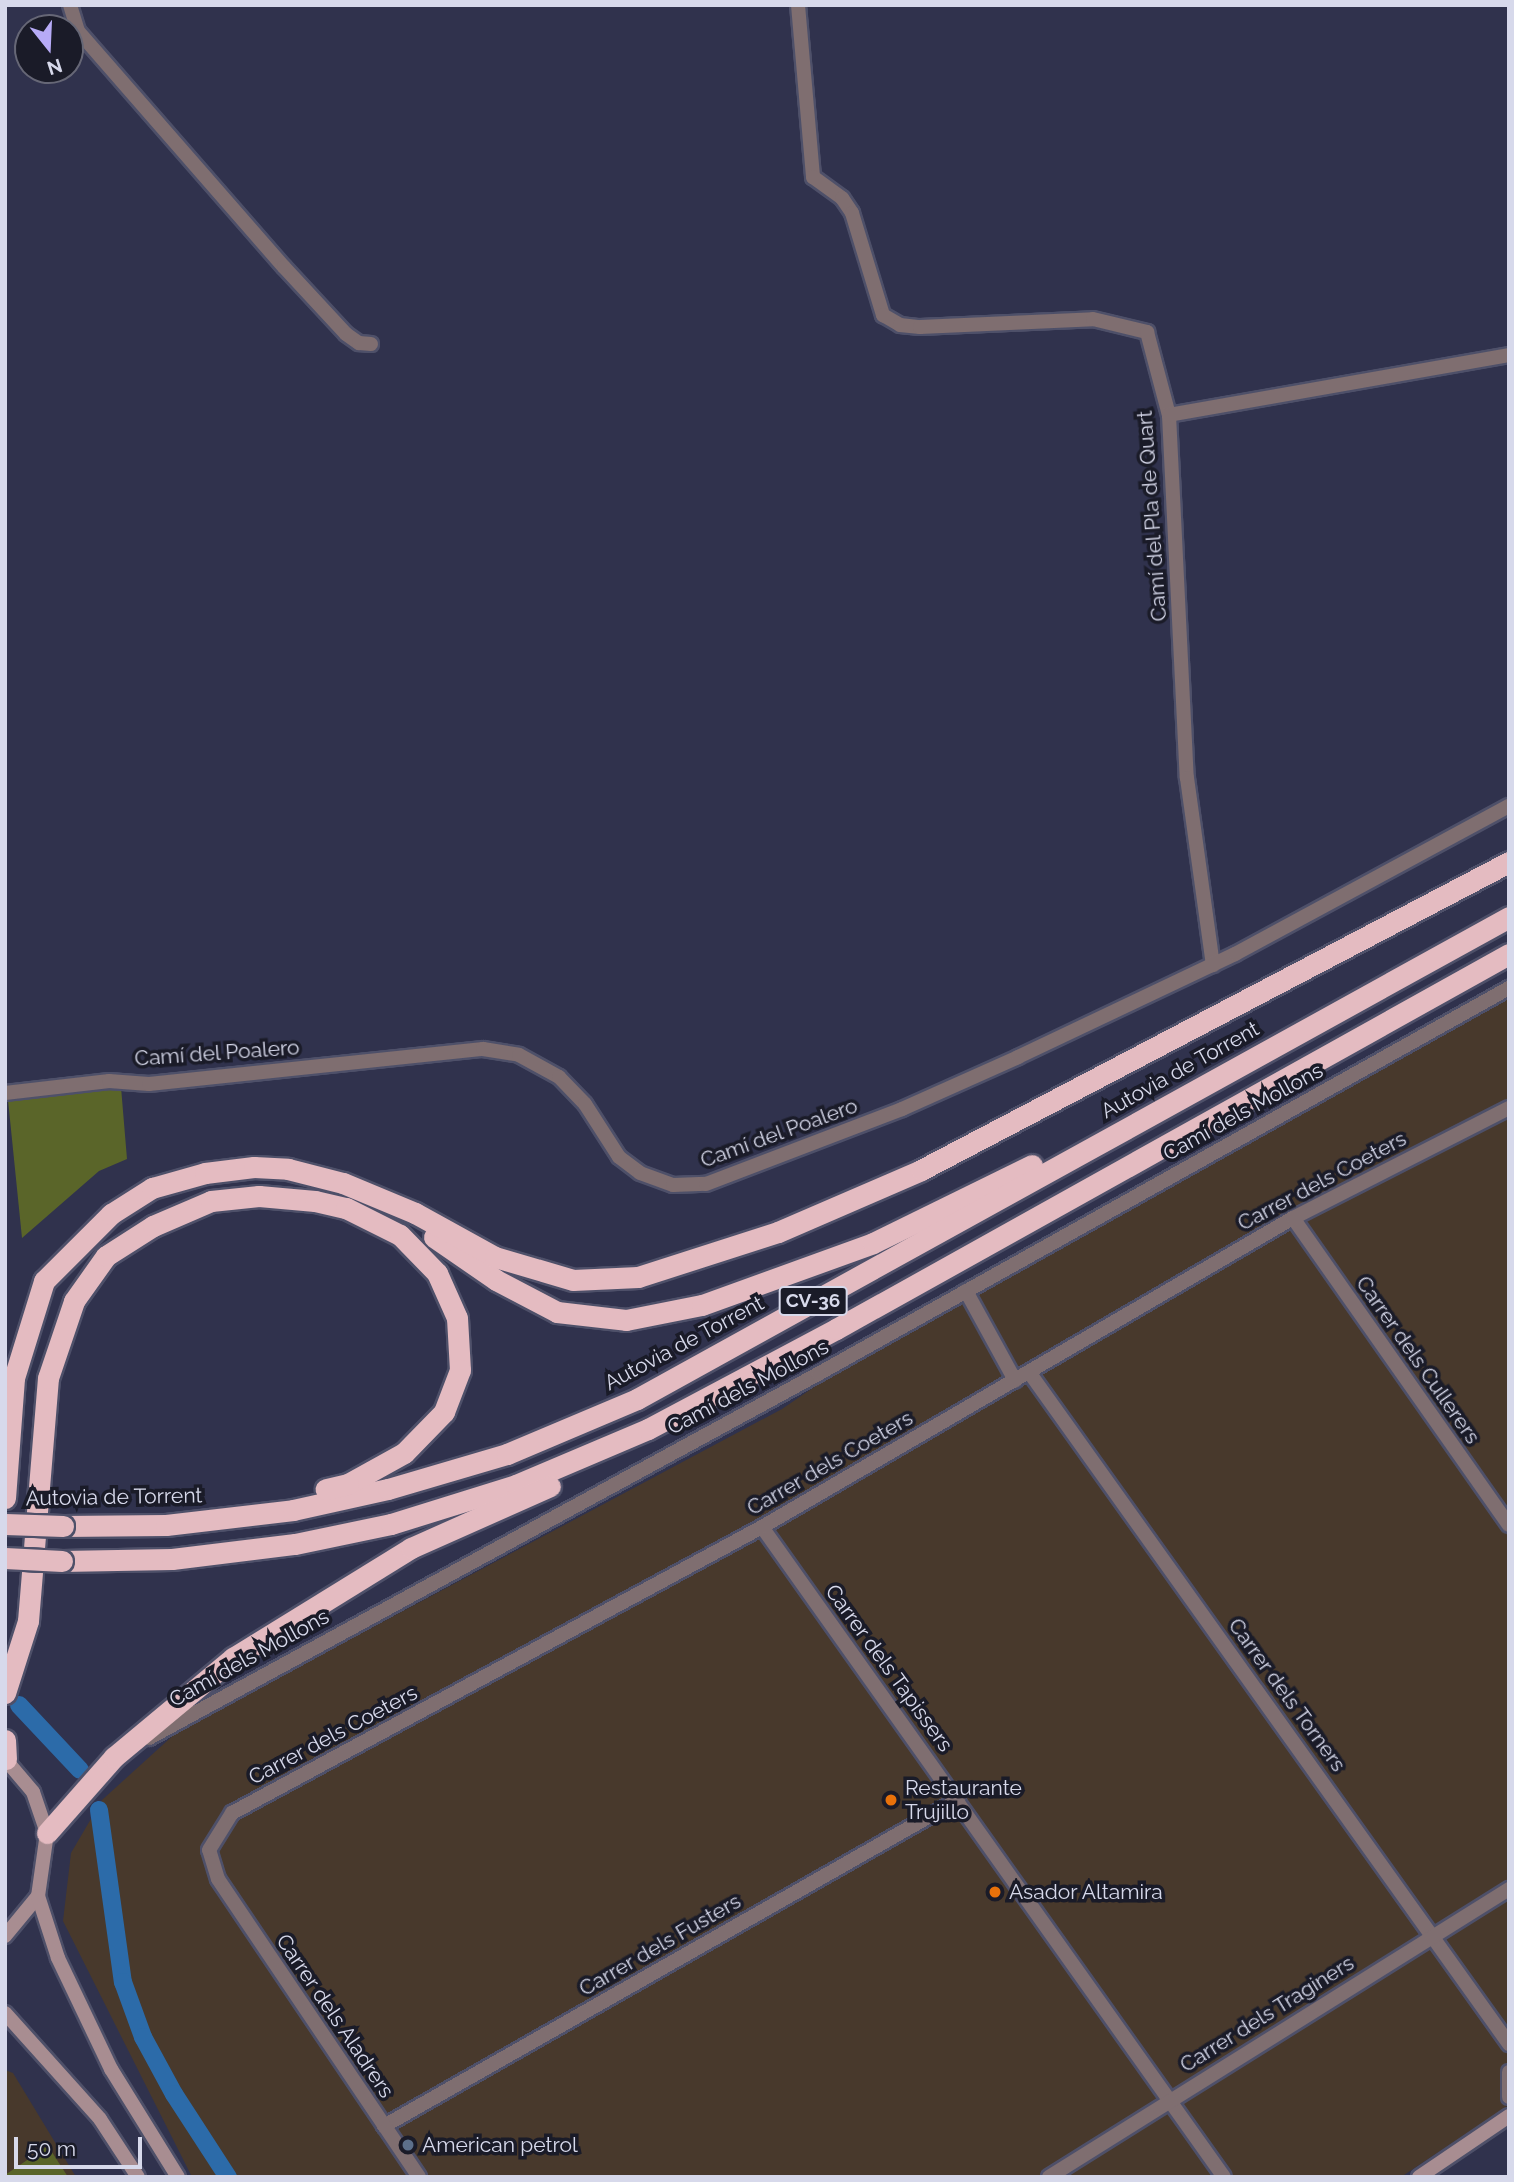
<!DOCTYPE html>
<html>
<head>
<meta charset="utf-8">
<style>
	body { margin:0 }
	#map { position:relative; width:1514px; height:2182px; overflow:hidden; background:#30324d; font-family:Raleway,sans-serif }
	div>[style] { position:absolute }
	.industrial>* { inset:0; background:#48392c }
	.green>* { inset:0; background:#5a6529 }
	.canal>* { height:18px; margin:-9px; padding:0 9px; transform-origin:9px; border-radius:9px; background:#2c6ba9 }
	.roads { filter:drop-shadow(2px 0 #4e5069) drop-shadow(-2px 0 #4e5069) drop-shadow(0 2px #4e5069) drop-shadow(0 -2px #4e5069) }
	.street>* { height:14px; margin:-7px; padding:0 7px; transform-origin:7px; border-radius:7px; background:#7f6e70 }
	.secondary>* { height:14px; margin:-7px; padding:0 7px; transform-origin:7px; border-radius:7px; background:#a88d91 }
	.highway>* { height:21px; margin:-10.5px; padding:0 10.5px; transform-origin:10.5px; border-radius:10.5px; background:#e4bbc1 }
	.bridges { filter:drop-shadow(2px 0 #4e5069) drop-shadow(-2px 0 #4e5069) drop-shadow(0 2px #4e5069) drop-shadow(0 -2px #4e5069) }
	.highway-bridge>* { height:21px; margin:-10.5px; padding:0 10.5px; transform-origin:10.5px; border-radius:10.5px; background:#e4bbc1 }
	.dots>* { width:19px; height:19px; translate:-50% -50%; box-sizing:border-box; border:4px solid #1a1b28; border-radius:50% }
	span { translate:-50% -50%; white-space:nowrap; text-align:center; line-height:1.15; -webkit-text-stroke:7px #1a1b28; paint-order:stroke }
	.shield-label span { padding:2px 5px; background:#1a1b28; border:2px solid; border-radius:5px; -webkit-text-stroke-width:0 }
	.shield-label { font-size:19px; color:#d7d9eb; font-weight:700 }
	.street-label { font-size:21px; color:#d7d9eb }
	.poi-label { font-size:21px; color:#d7d9eb }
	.left { translate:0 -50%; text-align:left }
	.frame { position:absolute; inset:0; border:7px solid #d7d9eb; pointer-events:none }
	.north { position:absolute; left:14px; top:14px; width:70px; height:70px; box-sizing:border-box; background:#1a1b28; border:2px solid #666776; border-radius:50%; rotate:162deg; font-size:19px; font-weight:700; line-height:28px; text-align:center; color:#d7d9eb }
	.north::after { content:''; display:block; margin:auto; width:24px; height:32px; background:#b7abf7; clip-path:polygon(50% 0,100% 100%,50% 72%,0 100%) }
	.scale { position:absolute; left:14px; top:2137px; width:128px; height:32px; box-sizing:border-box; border:4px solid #d7d9eb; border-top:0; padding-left:9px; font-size:21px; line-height:24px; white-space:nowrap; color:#d7d9eb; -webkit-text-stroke:5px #1a1b28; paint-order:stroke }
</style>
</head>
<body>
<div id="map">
	<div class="industrial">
		<div style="clip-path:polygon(1509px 992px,1509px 2105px,1401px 2177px,192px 2177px,63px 1921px,71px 1853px,102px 1800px,178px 1731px,782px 1409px,886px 1338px)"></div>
		<div style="clip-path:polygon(5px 2070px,13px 2073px,76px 2177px,5px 2177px)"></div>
	</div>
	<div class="green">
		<div style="clip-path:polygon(121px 1087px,127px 1159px,99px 1171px,22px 1238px,8px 1100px)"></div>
		<div style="clip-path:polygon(48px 2146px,68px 2177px,7px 2177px,5px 2175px)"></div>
	</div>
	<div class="canal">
		<div style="left:19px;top:1705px;width:89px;rotate:46.8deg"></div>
		<div style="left:99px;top:1810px;width:174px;rotate:82.1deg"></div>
		<div style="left:123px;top:1982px;width:59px;rotate:70deg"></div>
		<div style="left:143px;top:2037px;width:65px;rotate:61.5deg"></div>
		<div style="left:174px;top:2094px;width:99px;rotate:57deg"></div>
	</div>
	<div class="roads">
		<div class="street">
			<div style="left:70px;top:5px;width:27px;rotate:73deg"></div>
			<div style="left:78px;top:31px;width:313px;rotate:48.9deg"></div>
			<div style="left:284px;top:267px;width:91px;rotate:47.2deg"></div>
			<div style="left:346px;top:334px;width:16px;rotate:35deg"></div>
			<div style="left:359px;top:343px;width:12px;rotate:5deg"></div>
			<div style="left:798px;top:5px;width:173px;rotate:85deg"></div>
			<div style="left:813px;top:177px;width:36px;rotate:36deg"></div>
			<div style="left:842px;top:198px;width:18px;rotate:56deg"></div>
			<div style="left:852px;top:213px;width:107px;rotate:73.1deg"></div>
			<div style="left:883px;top:315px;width:20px;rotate:30deg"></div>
			<div style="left:900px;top:325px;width:20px;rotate:6deg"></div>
			<div style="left:920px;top:327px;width:173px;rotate:-2.6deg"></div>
			<div style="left:1093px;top:319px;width:56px;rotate:13.5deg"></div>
			<div style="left:1147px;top:332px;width:86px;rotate:75.2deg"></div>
			<div style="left:1169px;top:415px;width:363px;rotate:87.2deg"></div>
			<div style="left:1187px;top:778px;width:189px;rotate:82.1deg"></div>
			<div style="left:1169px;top:415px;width:345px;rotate:-10deg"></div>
			<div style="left:5px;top:1093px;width:105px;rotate:-6.6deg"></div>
			<div style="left:109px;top:1081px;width:40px;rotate:4.3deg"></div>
			<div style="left:149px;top:1084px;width:336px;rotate:-6deg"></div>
			<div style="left:483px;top:1049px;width:36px;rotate:9deg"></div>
			<div style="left:519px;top:1055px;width:46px;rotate:28.8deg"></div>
			<div style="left:559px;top:1077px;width:37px;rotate:46deg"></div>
			<div style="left:585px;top:1104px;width:63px;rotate:57.3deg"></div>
			<div style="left:619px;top:1157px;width:26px;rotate:37deg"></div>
			<div style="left:640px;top:1173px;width:35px;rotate:20deg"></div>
			<div style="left:673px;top:1185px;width:33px;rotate:-2deg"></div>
			<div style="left:706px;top:1184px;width:210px;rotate:-20.9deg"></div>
			<div style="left:902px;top:1109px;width:127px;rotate:-24.1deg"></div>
			<div style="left:1018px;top:1057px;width:240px;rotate:-25.4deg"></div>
			<div style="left:1235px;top:954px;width:311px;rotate:-28.4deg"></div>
			<div style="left:1293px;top:1218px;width:375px;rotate:54.9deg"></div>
			<div style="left:966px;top:1291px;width:102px;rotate:61.2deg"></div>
			<div style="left:1029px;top:1372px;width:826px;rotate:54.46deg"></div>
			<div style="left:762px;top:1527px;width:797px;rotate:54.6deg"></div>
			<div style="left:149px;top:1738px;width:762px;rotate:-28.55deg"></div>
			<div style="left:818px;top:1374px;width:792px;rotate:-29.19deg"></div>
			<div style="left:1509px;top:2072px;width:25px;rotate:90deg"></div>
			<div style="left:384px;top:2126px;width:660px;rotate:-29.59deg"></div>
			<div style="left:419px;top:2177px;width:359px;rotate:-124deg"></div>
			<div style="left:218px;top:1879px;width:30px;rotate:-107deg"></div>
			<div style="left:209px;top:1850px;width:44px;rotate:-58.1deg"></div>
			<div style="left:232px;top:1813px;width:602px;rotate:-28.35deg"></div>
			<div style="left:762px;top:1527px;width:614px;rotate:-30.2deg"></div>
			<div style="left:1293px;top:1218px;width:242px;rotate:-27deg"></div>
			<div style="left:1049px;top:2177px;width:543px;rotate:-32.05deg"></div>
		</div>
		<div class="secondary">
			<div style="left:5px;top:1759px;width:43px;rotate:49.7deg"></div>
			<div style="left:33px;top:1792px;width:43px;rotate:71.1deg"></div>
			<div style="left:47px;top:1833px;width:64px;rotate:98.1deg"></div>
			<div style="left:38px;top:1896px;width:52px;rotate:129.5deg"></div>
			<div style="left:38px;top:1896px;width:65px;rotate:72.1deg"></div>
			<div style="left:58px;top:1958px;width:123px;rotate:64.5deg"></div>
			<div style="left:111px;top:2069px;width:127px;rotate:58.2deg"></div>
			<div style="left:5px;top:2013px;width:142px;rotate:48.1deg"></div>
			<div style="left:100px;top:2119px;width:69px;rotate:56.8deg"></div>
			<div style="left:1419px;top:2177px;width:109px;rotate:-34.1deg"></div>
		</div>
		<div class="highway">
			<div style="left:434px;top:1237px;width:75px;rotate:34.7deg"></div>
			<div style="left:496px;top:1280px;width:69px;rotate:27.7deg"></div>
			<div style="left:557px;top:1312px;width:69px;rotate:6.6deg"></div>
			<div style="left:626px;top:1320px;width:77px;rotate:-11.2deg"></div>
			<div style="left:702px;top:1305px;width:182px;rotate:-19.9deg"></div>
			<div style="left:873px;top:1243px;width:177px;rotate:-26.1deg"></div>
			<div style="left:5px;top:1498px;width:120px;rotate:-85.7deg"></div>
			<div style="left:14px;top:1378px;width:102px;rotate:-72.8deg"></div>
			<div style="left:44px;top:1281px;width:95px;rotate:-45deg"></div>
			<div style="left:111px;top:1214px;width:49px;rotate:-32.4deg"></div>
			<div style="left:152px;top:1188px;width:55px;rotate:-15.8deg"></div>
			<div style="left:205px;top:1173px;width:49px;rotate:-7deg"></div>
			<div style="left:254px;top:1167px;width:34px;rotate:3deg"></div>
			<div style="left:288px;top:1169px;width:57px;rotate:14.3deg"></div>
			<div style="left:343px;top:1183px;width:78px;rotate:22.6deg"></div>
			<div style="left:415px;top:1213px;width:91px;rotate:28.8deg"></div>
			<div style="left:495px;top:1257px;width:81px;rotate:16.4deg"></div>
			<div style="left:573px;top:1280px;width:65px;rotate:-2.6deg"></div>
			<div style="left:638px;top:1277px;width:147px;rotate:-17.8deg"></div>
			<div style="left:778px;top:1232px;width:156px;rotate:-23.4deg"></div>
			<div style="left:921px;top:1170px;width:664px;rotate:-27.65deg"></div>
			<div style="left:63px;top:1526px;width:103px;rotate:-0.6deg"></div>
			<div style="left:166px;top:1525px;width:128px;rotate:-6.7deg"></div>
			<div style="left:293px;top:1510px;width:97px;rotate:-12.5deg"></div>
			<div style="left:388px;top:1489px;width:124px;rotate:-16.4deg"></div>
			<div style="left:507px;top:1454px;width:141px;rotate:-22.9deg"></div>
			<div style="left:637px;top:1399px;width:996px;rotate:-28.93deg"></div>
			<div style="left:62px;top:1561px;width:110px;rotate:-1deg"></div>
			<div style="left:172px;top:1559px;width:124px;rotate:-7deg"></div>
			<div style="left:295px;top:1544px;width:98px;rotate:-11.8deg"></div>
			<div style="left:391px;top:1524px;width:131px;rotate:-17.3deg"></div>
			<div style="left:516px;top:1485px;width:143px;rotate:-23deg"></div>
			<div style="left:648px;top:1429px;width:213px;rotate:-28deg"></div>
			<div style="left:836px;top:1329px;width:770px;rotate:-29.13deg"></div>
			<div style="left:5px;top:1693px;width:76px;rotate:-72.3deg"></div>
			<div style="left:28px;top:1621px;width:244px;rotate:-85.3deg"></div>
			<div style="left:48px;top:1378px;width:81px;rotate:-71.3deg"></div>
			<div style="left:74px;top:1301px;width:55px;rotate:-54.6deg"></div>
			<div style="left:106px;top:1256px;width:56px;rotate:-32.6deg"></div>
			<div style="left:153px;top:1226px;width:63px;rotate:-23.3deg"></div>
			<div style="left:211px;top:1201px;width:48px;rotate:-5.9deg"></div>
			<div style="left:259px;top:1196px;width:56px;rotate:5.1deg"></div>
			<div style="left:315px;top:1201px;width:32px;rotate:13deg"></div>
			<div style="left:346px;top:1208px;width:60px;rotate:26.6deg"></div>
			<div style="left:400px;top:1235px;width:53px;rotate:45.8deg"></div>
			<div style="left:437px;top:1273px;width:49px;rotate:66deg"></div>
			<div style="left:457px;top:1318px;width:52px;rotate:86.7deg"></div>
			<div style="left:460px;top:1370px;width:45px;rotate:110.9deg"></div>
			<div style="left:444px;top:1412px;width:57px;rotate:134.3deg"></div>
			<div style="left:404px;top:1453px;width:64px;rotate:151deg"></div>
			<div style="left:348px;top:1484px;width:23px;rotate:167deg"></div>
			<div style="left:5px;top:1740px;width:19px;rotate:87deg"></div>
			<div style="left:47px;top:1833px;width:101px;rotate:-48.6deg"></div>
			<div style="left:114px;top:1757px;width:155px;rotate:-39.8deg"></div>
			<div style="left:233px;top:1658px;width:209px;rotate:-31.7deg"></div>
			<div style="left:411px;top:1548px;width:152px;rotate:-24deg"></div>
		</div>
	</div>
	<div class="bridges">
		<div class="highway-bridge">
			<div style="left:5px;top:1524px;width:58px;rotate:2deg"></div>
			<div style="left:5px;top:1558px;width:57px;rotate:3deg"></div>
		</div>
	</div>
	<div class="dots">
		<div style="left:891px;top:1800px;background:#e8710a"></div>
		<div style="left:995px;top:1892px;background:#e8710a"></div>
		<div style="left:408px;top:2145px;background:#5c6f8a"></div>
	</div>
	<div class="shield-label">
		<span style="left:813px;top:1301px">CV-36</span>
	</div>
	<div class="street-label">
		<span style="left:1152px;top:516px;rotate:-94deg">Camí del Pla de Quart</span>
		<span style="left:217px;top:1053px;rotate:-4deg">Camí del Poalero</span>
		<span style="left:1180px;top:1070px;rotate:-29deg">Autovia de Torrent</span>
		<span style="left:1243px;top:1112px;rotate:-29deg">Camí dels Mollons</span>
		<span style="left:779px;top:1133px;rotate:-20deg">Camí del Poalero</span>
		<span style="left:1322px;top:1181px;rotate:-28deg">Carrer dels Coeters</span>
		<span style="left:684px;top:1343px;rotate:-28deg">Autovia de Torrent</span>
		<span style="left:1418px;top:1360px;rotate:55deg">Carrer dels Cullerers</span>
		<span style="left:748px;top:1387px;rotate:-28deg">Camí dels Mollons</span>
		<span style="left:830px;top:1463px;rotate:-30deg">Carrer dels Coeters</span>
		<span style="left:114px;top:1497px;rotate:-1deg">Autovia de Torrent</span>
		<span style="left:249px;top:1658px;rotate:-29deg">Camí dels Mollons</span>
		<span style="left:889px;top:1668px;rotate:54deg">Carrer dels Tapissers</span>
		<span style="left:1287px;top:1695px;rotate:54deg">Carrer dels Torners</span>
		<span style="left:333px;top:1735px;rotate:-28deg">Carrer dels Coeters</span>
		<span style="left:660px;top:1945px;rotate:-30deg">Carrer dels Fusters</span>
		<span style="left:1267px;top:2014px;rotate:-32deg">Carrer dels Traginers</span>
		<span style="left:335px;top:2016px;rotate:56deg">Carrer dels Aladrers</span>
	</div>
	<div class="poi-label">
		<span class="left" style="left:905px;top:1800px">Restaurante<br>Trujillo</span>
		<span class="left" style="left:1009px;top:1892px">Asador Altamira</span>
		<span class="left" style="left:422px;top:2145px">American petrol</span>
	</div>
	<div class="frame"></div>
	<div class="north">N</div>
	<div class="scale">50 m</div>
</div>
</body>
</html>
